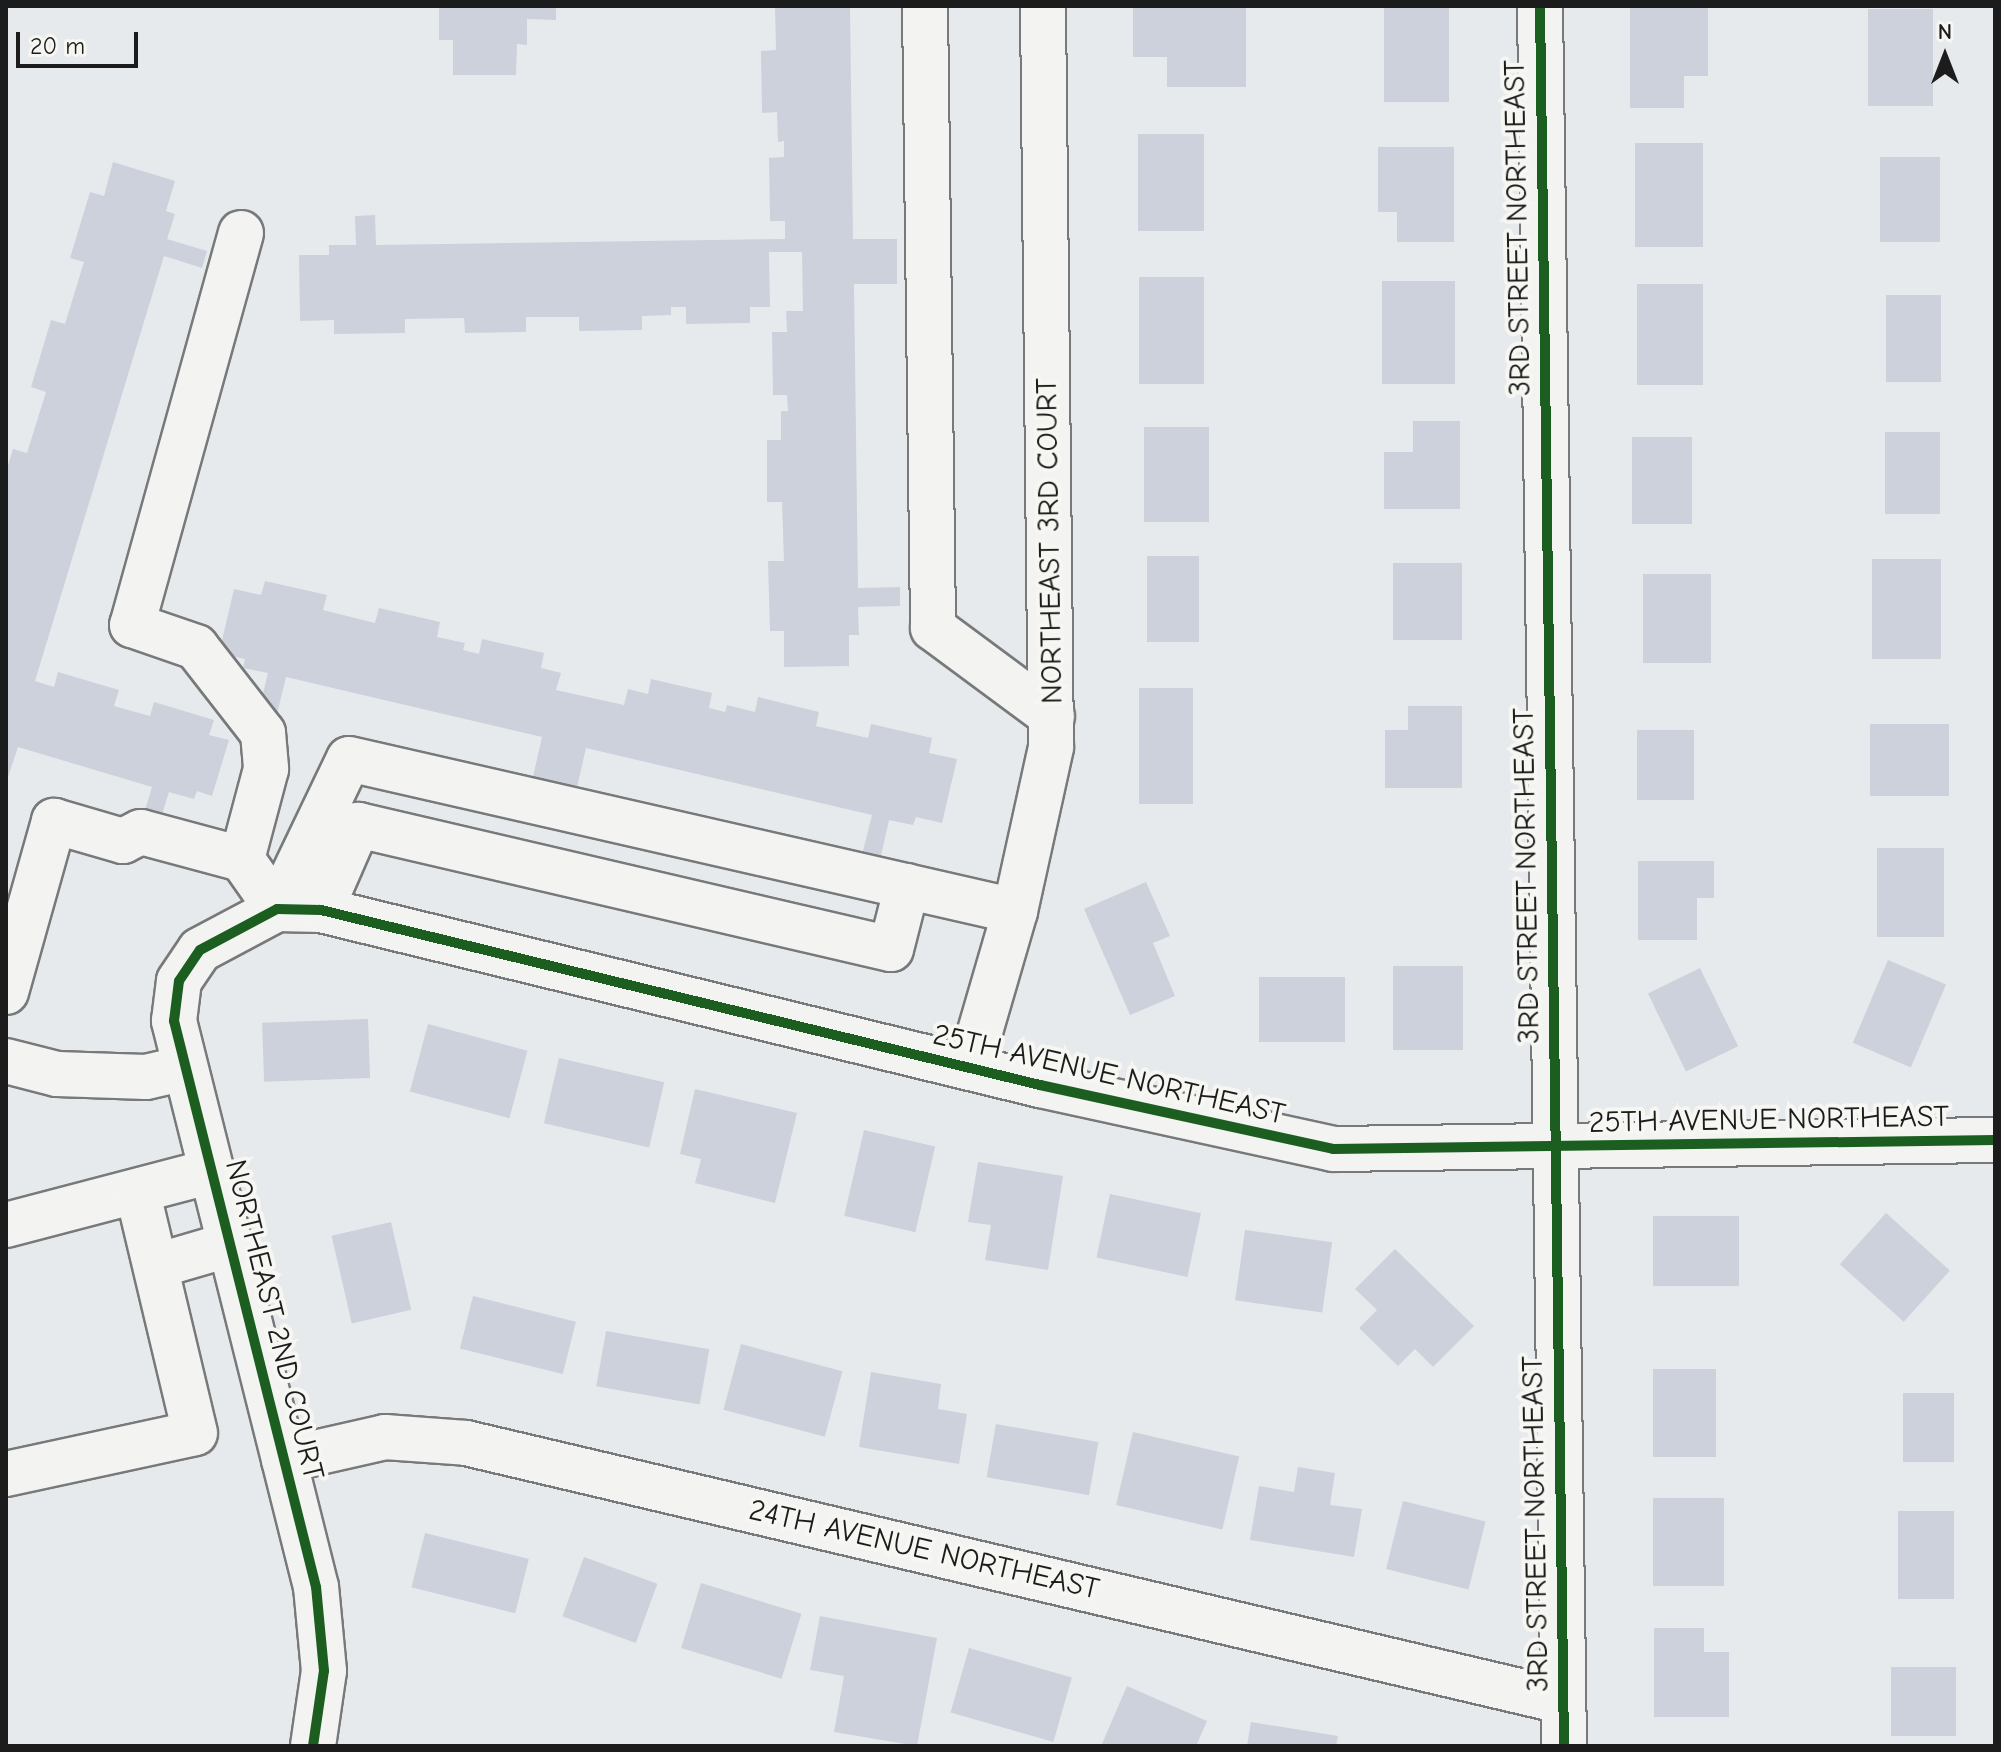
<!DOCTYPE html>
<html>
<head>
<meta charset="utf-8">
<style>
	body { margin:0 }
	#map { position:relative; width:2001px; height:1752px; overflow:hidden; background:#e7eaed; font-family:"Comic Neue",sans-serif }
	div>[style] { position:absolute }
	.building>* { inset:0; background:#ccd1db; transform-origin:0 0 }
	.roads { filter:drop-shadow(2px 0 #77797a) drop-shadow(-2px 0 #77797a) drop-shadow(0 2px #77797a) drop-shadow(0 -2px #77797a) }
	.minor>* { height:44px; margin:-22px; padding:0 22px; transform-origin:22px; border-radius:22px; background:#f3f3f2 }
	.cycleway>* { height:10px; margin:-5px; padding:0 5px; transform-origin:5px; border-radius:5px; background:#1b5e20 }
	span { translate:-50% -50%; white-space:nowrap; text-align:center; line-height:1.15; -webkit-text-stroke:8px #f6f6f2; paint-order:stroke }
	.street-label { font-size:30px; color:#1c1c1c }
	.frame { position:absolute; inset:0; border:8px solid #1c1c1c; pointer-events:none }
	.north { position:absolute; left:1905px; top:16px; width:80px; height:80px; -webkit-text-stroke:6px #f6f6f2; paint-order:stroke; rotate:0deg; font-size:22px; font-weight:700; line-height:32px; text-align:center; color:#1c1c1c }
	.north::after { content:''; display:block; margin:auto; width:28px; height:36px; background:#1c1c1c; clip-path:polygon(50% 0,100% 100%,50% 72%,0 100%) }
	.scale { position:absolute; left:16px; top:32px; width:122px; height:36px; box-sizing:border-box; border:4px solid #1c1c1c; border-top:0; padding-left:10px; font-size:24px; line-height:28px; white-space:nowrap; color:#1c1c1c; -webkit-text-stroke:6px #f6f6f2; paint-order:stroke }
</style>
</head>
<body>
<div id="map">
	<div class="building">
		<div style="clip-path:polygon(439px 6px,556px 6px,556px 20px,527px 19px,527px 45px,517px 44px,516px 75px,453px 75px,453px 40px,439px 40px)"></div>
		<div style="clip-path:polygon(775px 6px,850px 6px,853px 239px,897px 239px,897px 284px,854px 284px,858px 588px,900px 587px,900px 606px,858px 607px,859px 635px,849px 635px,849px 666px,784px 667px,784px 631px,770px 631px,768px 561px,784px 561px,782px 502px,767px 502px,767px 440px,781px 440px,781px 411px,788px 411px,787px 395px,773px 395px,772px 332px,787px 332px,786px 311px,803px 311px,802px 252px,769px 252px,770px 307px,750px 307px,750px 323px,686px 324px,686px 307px,671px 307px,671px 315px,642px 316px,642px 330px,579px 331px,579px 317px,526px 317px,526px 332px,465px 333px,464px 318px,405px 319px,405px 333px,334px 334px,334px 320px,300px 321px,299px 255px,329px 255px,329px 245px,356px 245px,355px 216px,375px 215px,376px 245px,785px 239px,785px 221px,770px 221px,769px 158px,784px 157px,784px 141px,778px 142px,777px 112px,762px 113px,761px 51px,776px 50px)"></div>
		<div style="clip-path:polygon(1133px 6px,1246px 6px,1246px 87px,1167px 87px,1167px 57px,1133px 57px)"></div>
		<div style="clip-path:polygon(1630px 6px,1708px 6px,1708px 76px,1684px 76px,1684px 108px,1630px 108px)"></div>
		<div style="left:1384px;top:8px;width:65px;height:94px"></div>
		<div style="left:1933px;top:9px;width:97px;height:65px;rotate:90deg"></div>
		<div style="left:1138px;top:134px;width:66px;height:97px"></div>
		<div style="left:1635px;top:143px;width:68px;height:104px"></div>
		<div style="clip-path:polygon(1378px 147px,1454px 147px,1454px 242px,1397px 242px,1397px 212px,1378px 212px)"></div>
		<div style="left:1880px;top:157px;width:60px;height:85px"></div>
		<div style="clip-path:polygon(113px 162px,175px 181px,166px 211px,175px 214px,167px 239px,207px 251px,202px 268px,164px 256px,35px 681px,54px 687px,58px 672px,119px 690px,114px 706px,150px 716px,154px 702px,214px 720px,209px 735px,229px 740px,212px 796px,197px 791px,194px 799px,169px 792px,160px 821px,143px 817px,152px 787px,18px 747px,6px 783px,6px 472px,13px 449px,27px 453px,46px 392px,31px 387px,51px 320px,65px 324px,84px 262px,70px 258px,90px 192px,104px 196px)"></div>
		<div style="left:1139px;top:277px;width:65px;height:107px"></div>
		<div style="left:1455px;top:281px;width:103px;height:73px;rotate:90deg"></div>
		<div style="left:1637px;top:284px;width:66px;height:101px"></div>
		<div style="left:1886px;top:295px;width:55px;height:87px"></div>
		<div style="clip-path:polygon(1413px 421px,1460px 421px,1460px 509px,1384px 509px,1384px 452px,1413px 452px)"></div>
		<div style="left:1144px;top:427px;width:65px;height:95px"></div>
		<div style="left:1885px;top:432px;width:55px;height:82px"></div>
		<div style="left:1632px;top:437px;width:60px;height:87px"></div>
		<div style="left:1147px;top:556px;width:52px;height:86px"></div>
		<div style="left:1872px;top:559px;width:69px;height:100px"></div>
		<div style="left:1393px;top:563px;width:69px;height:77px"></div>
		<div style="left:1643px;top:574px;width:68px;height:89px"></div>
		<div style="clip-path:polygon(265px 581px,327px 595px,323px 610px,375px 623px,379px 608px,440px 622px,437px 637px,465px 643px,463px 650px,479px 654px,482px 639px,544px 653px,541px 668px,561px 673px,556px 690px,624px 705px,628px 689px,648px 694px,651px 679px,712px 693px,709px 708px,725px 712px,727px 705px,755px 712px,758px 697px,819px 712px,816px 726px,868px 738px,871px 724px,932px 738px,929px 753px,957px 759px,942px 823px,916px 817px,913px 825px,889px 820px,880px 860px,862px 855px,872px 815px,586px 748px,576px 792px,532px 781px,542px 737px,286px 677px,276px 718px,258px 714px,268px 673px,243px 668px,245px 659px,219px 653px,234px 589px,261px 595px)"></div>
		<div style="left:1139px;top:688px;width:54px;height:116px"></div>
		<div style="clip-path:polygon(1408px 706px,1462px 706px,1462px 788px,1385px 788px,1385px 730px,1408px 730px)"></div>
		<div style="left:1870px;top:724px;width:79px;height:72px"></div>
		<div style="left:1637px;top:730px;width:57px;height:70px"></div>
		<div style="left:1877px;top:848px;width:67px;height:89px"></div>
		<div style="clip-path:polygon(1638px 861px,1714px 861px,1714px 898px,1697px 898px,1697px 940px,1638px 940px)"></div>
		<div style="clip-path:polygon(1146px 882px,1170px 936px,1153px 943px,1175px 996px,1130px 1015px,1084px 909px)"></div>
		<div style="left:1888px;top:960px;width:63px;height:90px;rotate:23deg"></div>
		<div style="left:1393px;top:966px;width:70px;height:84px"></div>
		<div style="left:1700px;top:968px;width:87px;height:58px;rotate:64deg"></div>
		<div style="left:1259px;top:977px;width:86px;height:65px"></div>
		<div style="left:368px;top:1019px;width:59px;height:106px;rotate:88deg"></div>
		<div style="left:428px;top:1024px;width:103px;height:70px;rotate:15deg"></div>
		<div style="left:559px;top:1058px;width:108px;height:67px;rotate:13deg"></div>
		<div style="clip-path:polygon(695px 1089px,797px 1113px,775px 1203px,695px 1183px,701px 1159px,680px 1154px)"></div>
		<div style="left:864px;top:1130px;width:73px;height:88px;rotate:13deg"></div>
		<div style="clip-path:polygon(978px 1162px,1063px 1176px,1048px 1270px,985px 1260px,991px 1225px,968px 1222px)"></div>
		<div style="left:1110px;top:1194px;width:93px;height:65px;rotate:12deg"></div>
		<div style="left:1886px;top:1213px;width:86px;height:69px;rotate:42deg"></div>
		<div style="left:1653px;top:1216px;width:86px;height:70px"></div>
		<div style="left:391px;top:1222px;width:90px;height:61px;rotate:77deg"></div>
		<div style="left:1245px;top:1230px;width:88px;height:71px;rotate:8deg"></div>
		<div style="clip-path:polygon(1395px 1249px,1474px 1326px,1433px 1367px,1415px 1349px,1398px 1366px,1359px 1328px,1377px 1310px,1355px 1289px)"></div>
		<div style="left:473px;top:1296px;width:106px;height:54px;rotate:14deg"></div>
		<div style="left:606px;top:1331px;width:105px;height:56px;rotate:10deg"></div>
		<div style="left:741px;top:1344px;width:105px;height:68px;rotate:15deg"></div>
		<div style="left:1653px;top:1369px;width:63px;height:88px"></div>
		<div style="clip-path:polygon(871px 1372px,941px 1384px,938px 1409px,967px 1414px,959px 1464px,859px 1447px)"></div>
		<div style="left:1903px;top:1393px;width:51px;height:69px"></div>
		<div style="left:996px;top:1424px;width:104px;height:54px;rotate:10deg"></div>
		<div style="left:1133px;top:1432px;width:109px;height:75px;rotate:13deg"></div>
		<div style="clip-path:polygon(1298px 1467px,1335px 1473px,1330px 1505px,1362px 1509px,1354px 1557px,1250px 1540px,1259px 1486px,1294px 1492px)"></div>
		<div style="left:1653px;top:1498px;width:71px;height:88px"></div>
		<div style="left:1403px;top:1501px;width:85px;height:70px;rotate:14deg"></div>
		<div style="left:1898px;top:1511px;width:56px;height:88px"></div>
		<div style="left:425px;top:1533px;width:107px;height:56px;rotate:14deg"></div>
		<div style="left:584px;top:1557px;width:78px;height:63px;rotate:20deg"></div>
		<div style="left:701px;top:1583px;width:105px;height:68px;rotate:17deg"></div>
		<div style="clip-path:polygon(820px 1616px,937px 1638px,917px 1746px,834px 1732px,844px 1676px,810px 1670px)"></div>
		<div style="clip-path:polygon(1654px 1628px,1704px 1628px,1704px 1652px,1729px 1652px,1729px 1717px,1654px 1717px)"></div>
		<div style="left:969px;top:1648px;width:107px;height:67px;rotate:16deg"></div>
		<div style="left:1891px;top:1667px;width:65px;height:69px"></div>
		<div style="clip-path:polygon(1127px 1686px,1207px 1721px,1196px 1746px,1101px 1746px)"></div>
		<div style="clip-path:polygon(1251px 1722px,1338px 1736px,1336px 1746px,1247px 1746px)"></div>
	</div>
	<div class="roads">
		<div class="minor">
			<div style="left:925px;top:6px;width:622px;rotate:89.26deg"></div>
			<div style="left:933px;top:628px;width:148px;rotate:36.5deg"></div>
			<div style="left:1540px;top:6px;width:1740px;rotate:89.21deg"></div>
			<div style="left:241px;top:233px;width:407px;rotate:105.5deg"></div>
			<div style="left:132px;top:625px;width:68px;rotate:19deg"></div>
			<div style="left:196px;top:647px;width:109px;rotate:52.1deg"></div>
			<div style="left:263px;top:733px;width:36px;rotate:85deg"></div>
			<div style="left:266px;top:769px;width:93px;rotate:104.9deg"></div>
			<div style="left:321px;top:910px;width:93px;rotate:-66.5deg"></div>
			<div style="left:358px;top:825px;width:547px;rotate:13.1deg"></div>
			<div style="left:891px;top:949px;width:65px;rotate:-75.7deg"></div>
			<div style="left:6px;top:992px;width:178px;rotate:-74.3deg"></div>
			<div style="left:54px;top:821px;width:72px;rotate:16.2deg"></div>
			<div style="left:123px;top:841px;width:20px;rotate:-27deg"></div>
			<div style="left:141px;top:832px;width:105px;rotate:15deg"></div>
			<div style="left:242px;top:859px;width:61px;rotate:55deg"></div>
			<div style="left:277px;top:909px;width:166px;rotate:-64.4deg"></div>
			<div style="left:349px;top:759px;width:683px;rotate:12.86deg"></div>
			<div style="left:6px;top:1061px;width:53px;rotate:14.3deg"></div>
			<div style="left:57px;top:1074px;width:89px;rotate:1.9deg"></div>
			<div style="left:146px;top:1077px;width:40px;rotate:-13deg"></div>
			<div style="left:970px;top:1066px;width:161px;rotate:-73.8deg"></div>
			<div style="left:1015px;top:911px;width:168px;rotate:-77.6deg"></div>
			<div style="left:1051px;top:747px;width:741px;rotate:-90.62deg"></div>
			<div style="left:6px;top:1225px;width:213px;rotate:-14.7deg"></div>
			<div style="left:156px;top:1266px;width:78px;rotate:-16.3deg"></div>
			<div style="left:284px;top:1460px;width:104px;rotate:-12.8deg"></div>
			<div style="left:385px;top:1437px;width:81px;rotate:4.2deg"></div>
			<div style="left:466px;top:1443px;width:1126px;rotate:13.25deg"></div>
			<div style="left:6px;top:1474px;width:193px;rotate:-12.2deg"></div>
			<div style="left:195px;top:1433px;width:247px;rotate:-103.4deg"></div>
			<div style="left:313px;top:1746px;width:76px;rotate:-81.7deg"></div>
			<div style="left:324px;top:1671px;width:84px;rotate:-95.4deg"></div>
			<div style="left:316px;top:1587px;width:584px;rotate:-104.08deg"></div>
			<div style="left:174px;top:1021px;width:40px;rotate:-82.9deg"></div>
			<div style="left:179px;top:981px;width:37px;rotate:-56deg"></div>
			<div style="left:200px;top:950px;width:87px;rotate:-28deg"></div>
			<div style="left:277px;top:909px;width:44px;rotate:1.3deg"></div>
			<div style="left:321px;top:910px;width:740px;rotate:13.68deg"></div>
			<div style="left:1040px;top:1085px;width:300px;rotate:12.3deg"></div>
			<div style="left:1333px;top:1149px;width:662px;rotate:-0.78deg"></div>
		</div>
	</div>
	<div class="cycleway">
		<div style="left:1540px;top:6px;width:1740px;rotate:89.21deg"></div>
		<div style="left:313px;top:1746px;width:76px;rotate:-81.7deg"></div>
		<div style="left:324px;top:1671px;width:84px;rotate:-95.4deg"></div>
		<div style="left:316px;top:1587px;width:584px;rotate:-104.08deg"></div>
		<div style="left:174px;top:1021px;width:40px;rotate:-82.9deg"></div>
		<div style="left:179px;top:981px;width:37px;rotate:-56deg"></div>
		<div style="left:200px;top:950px;width:87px;rotate:-28deg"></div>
		<div style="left:277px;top:909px;width:44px;rotate:1.3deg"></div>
		<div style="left:321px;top:910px;width:740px;rotate:13.68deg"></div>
		<div style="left:1040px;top:1085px;width:300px;rotate:12.3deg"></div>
		<div style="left:1333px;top:1149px;width:662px;rotate:-0.78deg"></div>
	</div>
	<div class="street-label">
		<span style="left:1518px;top:228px;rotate:-91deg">3RD STREET NORTHEAST</span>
		<span style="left:1050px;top:541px;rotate:-91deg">NORTHEAST 3RD COURT</span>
		<span style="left:1527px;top:876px;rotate:-91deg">3RD STREET NORTHEAST</span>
		<span style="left:1109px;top:1075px;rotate:13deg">25TH AVENUE NORTHEAST</span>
		<span style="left:1769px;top:1120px;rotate:-1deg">25TH AVENUE NORTHEAST</span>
		<span style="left:274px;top:1320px;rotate:76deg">NORTHEAST 2ND COURT</span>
		<span style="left:1536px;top:1524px;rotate:-91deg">3RD STREET NORTHEAST</span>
		<span style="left:924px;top:1550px;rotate:13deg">24TH AVENUE NORTHEAST</span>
	</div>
	<div class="frame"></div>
	<div class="north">N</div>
	<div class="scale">20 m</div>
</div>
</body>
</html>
